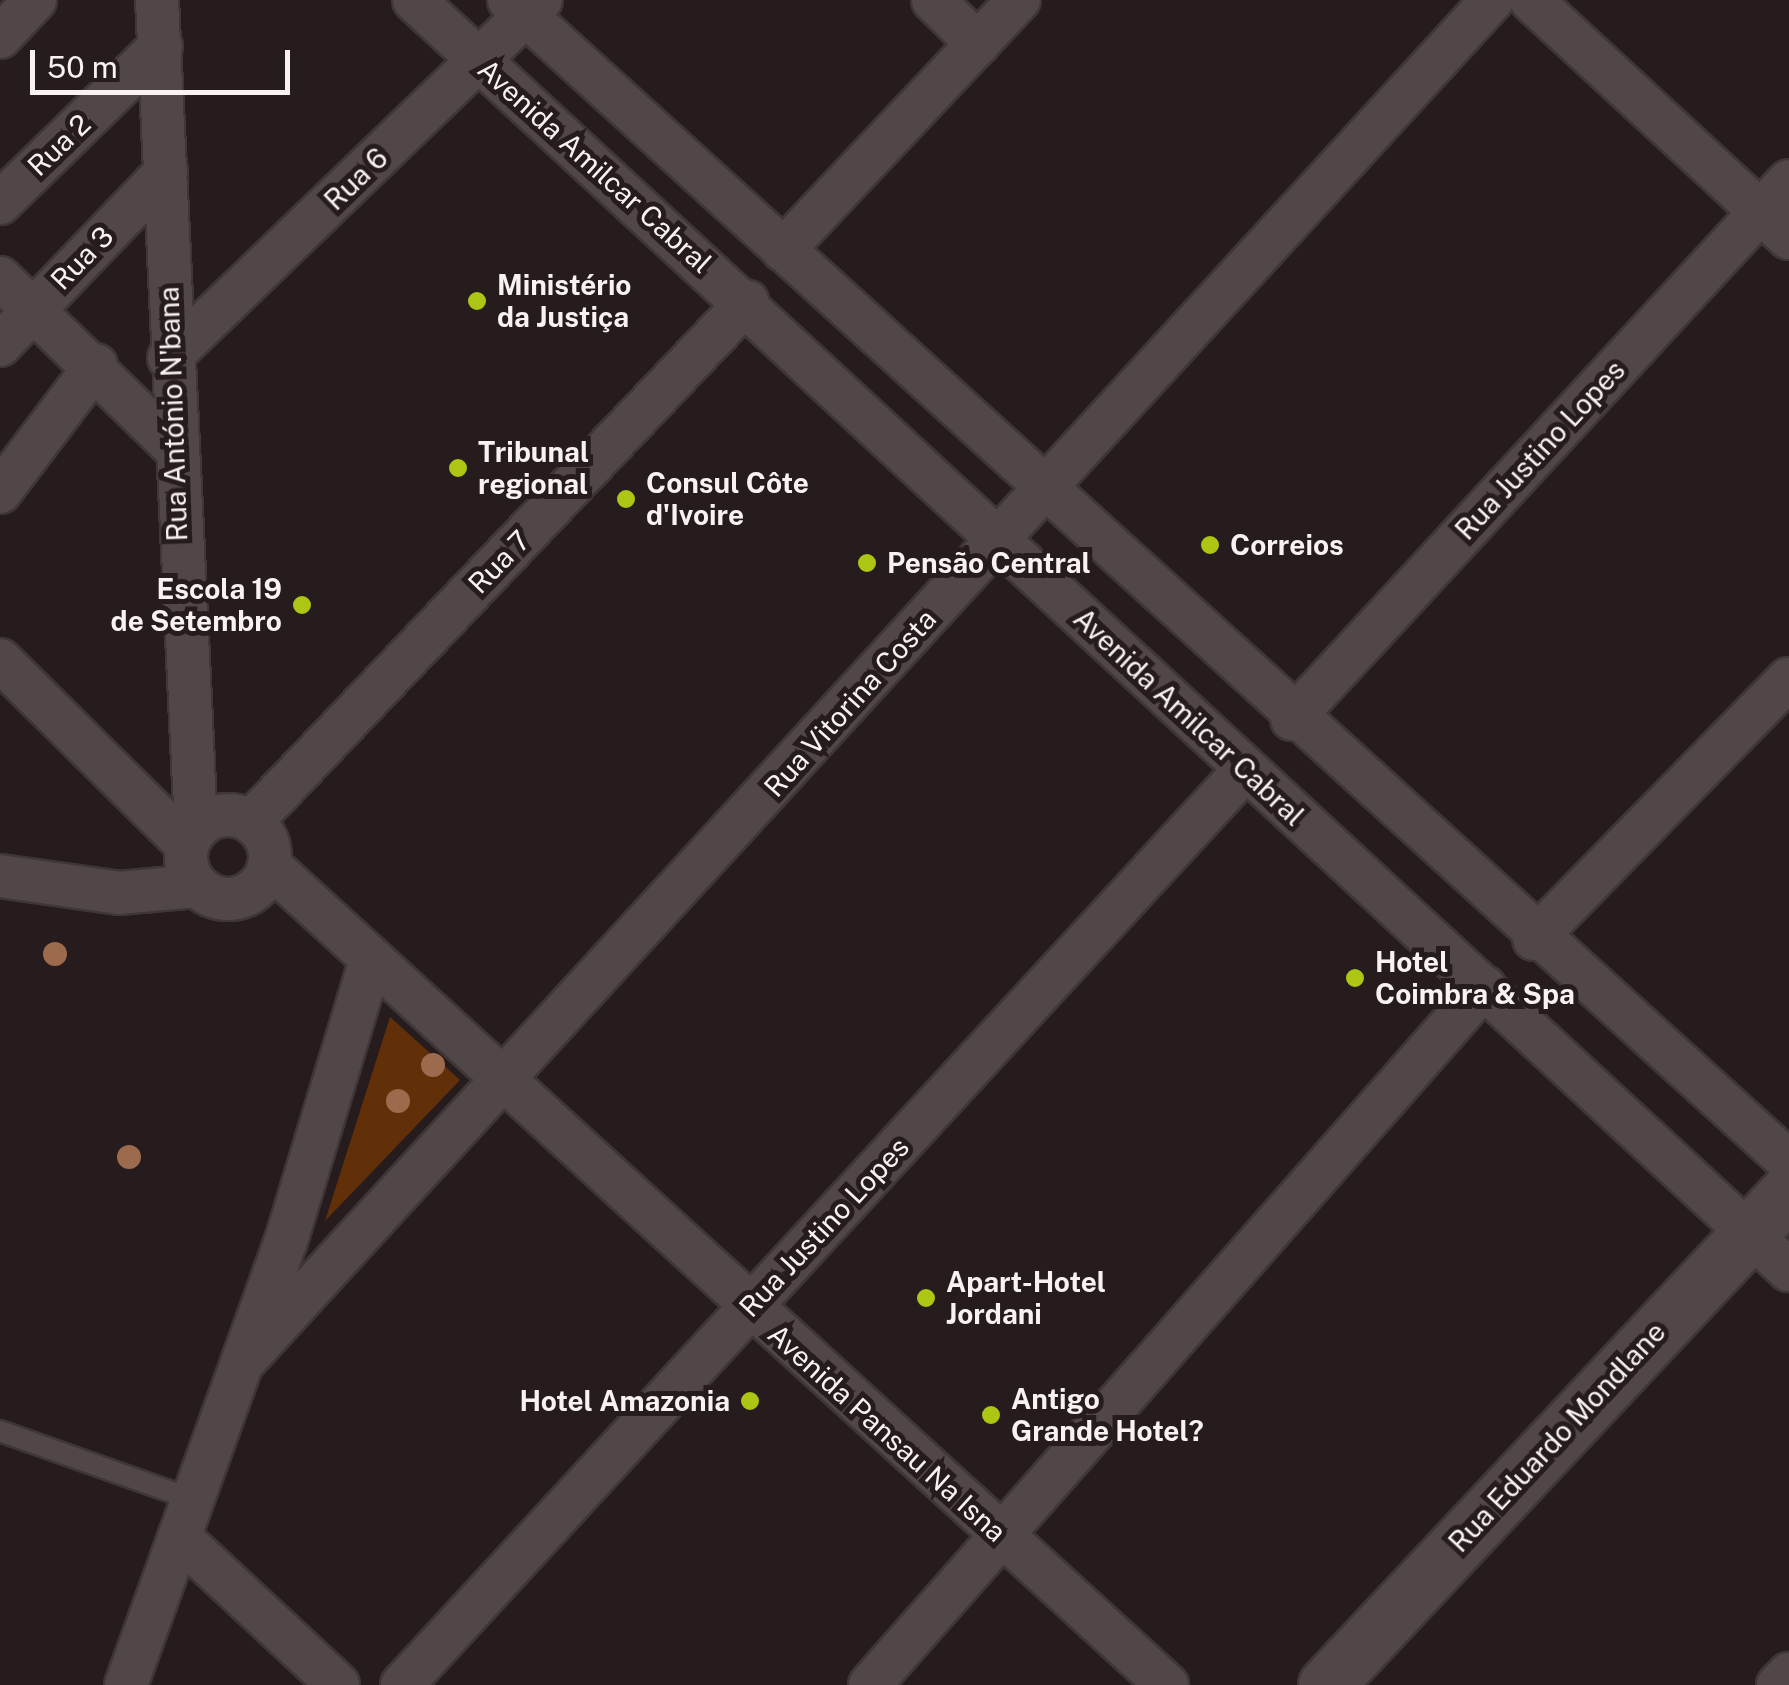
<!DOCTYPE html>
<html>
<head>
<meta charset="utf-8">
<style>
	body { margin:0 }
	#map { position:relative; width:1789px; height:1685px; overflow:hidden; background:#261c1e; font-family:"Public Sans",sans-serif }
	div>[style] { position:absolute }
	.green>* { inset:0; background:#623008 }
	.roads { filter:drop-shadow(2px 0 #3e3637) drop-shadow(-2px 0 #3e3637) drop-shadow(0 2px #3e3637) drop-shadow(0 -2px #3e3637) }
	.lane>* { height:20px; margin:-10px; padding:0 10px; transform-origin:10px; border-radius:10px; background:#524748 }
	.street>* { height:42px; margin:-21px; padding:0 21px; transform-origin:21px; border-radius:21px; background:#524748 }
	.street>.ring { margin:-21px; padding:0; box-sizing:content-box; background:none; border:42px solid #524748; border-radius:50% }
	.secondary>* { height:55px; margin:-27.5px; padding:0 27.5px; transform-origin:27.5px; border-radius:27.5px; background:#524748 }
	.trees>* { width:24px; height:24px; margin:-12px; border-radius:50%; background:#9c6a4c }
	.dots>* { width:28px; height:28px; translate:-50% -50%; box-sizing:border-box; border:5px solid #261c1e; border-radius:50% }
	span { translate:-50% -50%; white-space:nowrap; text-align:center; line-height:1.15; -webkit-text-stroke:10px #261c1e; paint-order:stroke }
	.street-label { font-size:28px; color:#f9f2f3 }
	.poi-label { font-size:28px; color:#f9f2f3; font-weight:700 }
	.left { translate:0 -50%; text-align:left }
	.right { translate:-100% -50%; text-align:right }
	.scale { position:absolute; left:30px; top:50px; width:260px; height:45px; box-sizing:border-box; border:5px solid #f9f2f3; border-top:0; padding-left:12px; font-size:30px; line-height:35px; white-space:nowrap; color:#f9f2f3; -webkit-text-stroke:8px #261c1e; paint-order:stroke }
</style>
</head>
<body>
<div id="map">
	<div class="green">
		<div style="clip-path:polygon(390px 1017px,460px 1080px,325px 1221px)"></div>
	</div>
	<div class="roads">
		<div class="lane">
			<div style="left:0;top:1431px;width:203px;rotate:19.6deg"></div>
		</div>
		<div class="street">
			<div style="left:157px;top:0;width:829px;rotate:87.3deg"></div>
			<div style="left:414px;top:0;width:1872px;rotate:42.73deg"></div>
			<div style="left:509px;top:0;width:1729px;rotate:42.23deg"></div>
			<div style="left:933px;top:0;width:63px;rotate:44.4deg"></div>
			<div style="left:1531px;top:0;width:351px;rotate:42.7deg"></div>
			<div style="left:0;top:37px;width:51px;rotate:-46.6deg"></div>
			<div style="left:0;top:203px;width:225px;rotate:-44.3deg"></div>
			<div style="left:783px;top:250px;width:344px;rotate:-46.7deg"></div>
			<div style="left:0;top:278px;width:240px;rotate:44.2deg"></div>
			<div style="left:0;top:345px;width:240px;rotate:-46.2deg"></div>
			<div style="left:169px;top:358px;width:516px;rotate:-43.9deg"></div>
			<div style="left:0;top:492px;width:159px;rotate:-52.9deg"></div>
			<div style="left:0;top:660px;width:263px;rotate:44.7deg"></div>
			<div style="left:1292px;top:719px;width:732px;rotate:-47.27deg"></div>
			<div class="ring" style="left:186px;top:815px;width:42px;height:42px"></div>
			<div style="left:251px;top:822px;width:719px;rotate:-46.35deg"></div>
			<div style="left:270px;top:866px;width:1215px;rotate:42.4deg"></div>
			<div style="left:0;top:876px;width:120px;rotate:8.1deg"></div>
			<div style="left:119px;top:893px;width:77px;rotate:-5.2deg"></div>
			<div style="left:1534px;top:939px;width:364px;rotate:-45.6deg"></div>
			<div style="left:246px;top:1359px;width:1844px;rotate:-47.48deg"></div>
			<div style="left:179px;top:1537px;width:217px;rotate:42.9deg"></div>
			<div style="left:126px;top:1685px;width:472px;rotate:-70.2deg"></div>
			<div style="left:286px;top:1241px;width:295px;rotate:-73.2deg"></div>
			<div style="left:402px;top:1685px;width:1244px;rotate:-47.35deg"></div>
			<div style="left:870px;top:1685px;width:930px;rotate:-48.66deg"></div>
			<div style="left:1778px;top:1685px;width:16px;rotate:-45deg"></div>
		</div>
		<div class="secondary">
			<div style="left:1326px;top:1685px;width:677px;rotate:-46.86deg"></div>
		</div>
	</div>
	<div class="trees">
		<div style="left:55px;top:954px"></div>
		<div style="left:433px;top:1065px"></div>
		<div style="left:398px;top:1101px"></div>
		<div style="left:129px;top:1157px"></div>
	</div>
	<div class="dots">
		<div style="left:477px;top:301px;background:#acc613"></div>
		<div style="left:458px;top:468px;background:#acc613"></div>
		<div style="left:626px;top:499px;background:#acc613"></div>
		<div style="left:1210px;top:545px;background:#acc613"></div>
		<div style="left:867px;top:563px;background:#acc613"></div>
		<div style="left:302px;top:605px;background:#acc613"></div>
		<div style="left:1355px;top:978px;background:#acc613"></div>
		<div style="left:926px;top:1298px;background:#acc613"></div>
		<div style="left:750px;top:1401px;background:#acc613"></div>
		<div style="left:991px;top:1415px;background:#acc613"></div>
	</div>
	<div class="street-label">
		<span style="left:59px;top:145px;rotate:-44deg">Rua 2</span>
		<span style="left:595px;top:166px;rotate:42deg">Avenida Amilcar Cabral</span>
		<span style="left:356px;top:179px;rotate:-44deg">Rua 6</span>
		<span style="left:82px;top:258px;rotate:-46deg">Rua 3</span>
		<span style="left:173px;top:414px;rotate:-92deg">Rua António N'bana</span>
		<span style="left:1540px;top:450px;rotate:-47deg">Rua Justino Lopes</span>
		<span style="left:499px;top:562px;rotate:-46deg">Rua 7</span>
		<span style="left:850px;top:703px;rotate:-48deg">Rua Vitorina Costa</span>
		<span style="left:1189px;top:717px;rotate:43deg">Avenida Amilcar Cabral</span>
		<span style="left:824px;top:1227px;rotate:-47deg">Rua Justino Lopes</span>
		<span style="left:887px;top:1433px;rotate:42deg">Avenida Pansau Na Isna</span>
		<span style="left:1557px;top:1437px;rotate:-47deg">Rua Eduardo Mondlane</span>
	</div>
	<div class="poi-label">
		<span class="left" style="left:497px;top:301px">Ministério<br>da Justiça</span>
		<span class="left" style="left:478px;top:468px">Tribunal<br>regional</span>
		<span class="left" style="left:646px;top:499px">Consul Côte<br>d'Ivoire</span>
		<span class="left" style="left:1230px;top:545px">Correios</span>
		<span class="left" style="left:887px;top:563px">Pensão Central</span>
		<span class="right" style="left:282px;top:605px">Escola 19<br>de Setembro</span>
		<span class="left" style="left:1375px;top:978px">Hotel<br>Coimbra &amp; Spa</span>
		<span class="left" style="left:946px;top:1298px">Apart-Hotel<br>Jordani</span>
		<span class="left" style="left:1011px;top:1415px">Antigo<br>Grande Hotel?</span>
		<span class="right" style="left:730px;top:1401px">Hotel Amazonia</span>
	</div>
	<div class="scale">50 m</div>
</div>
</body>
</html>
